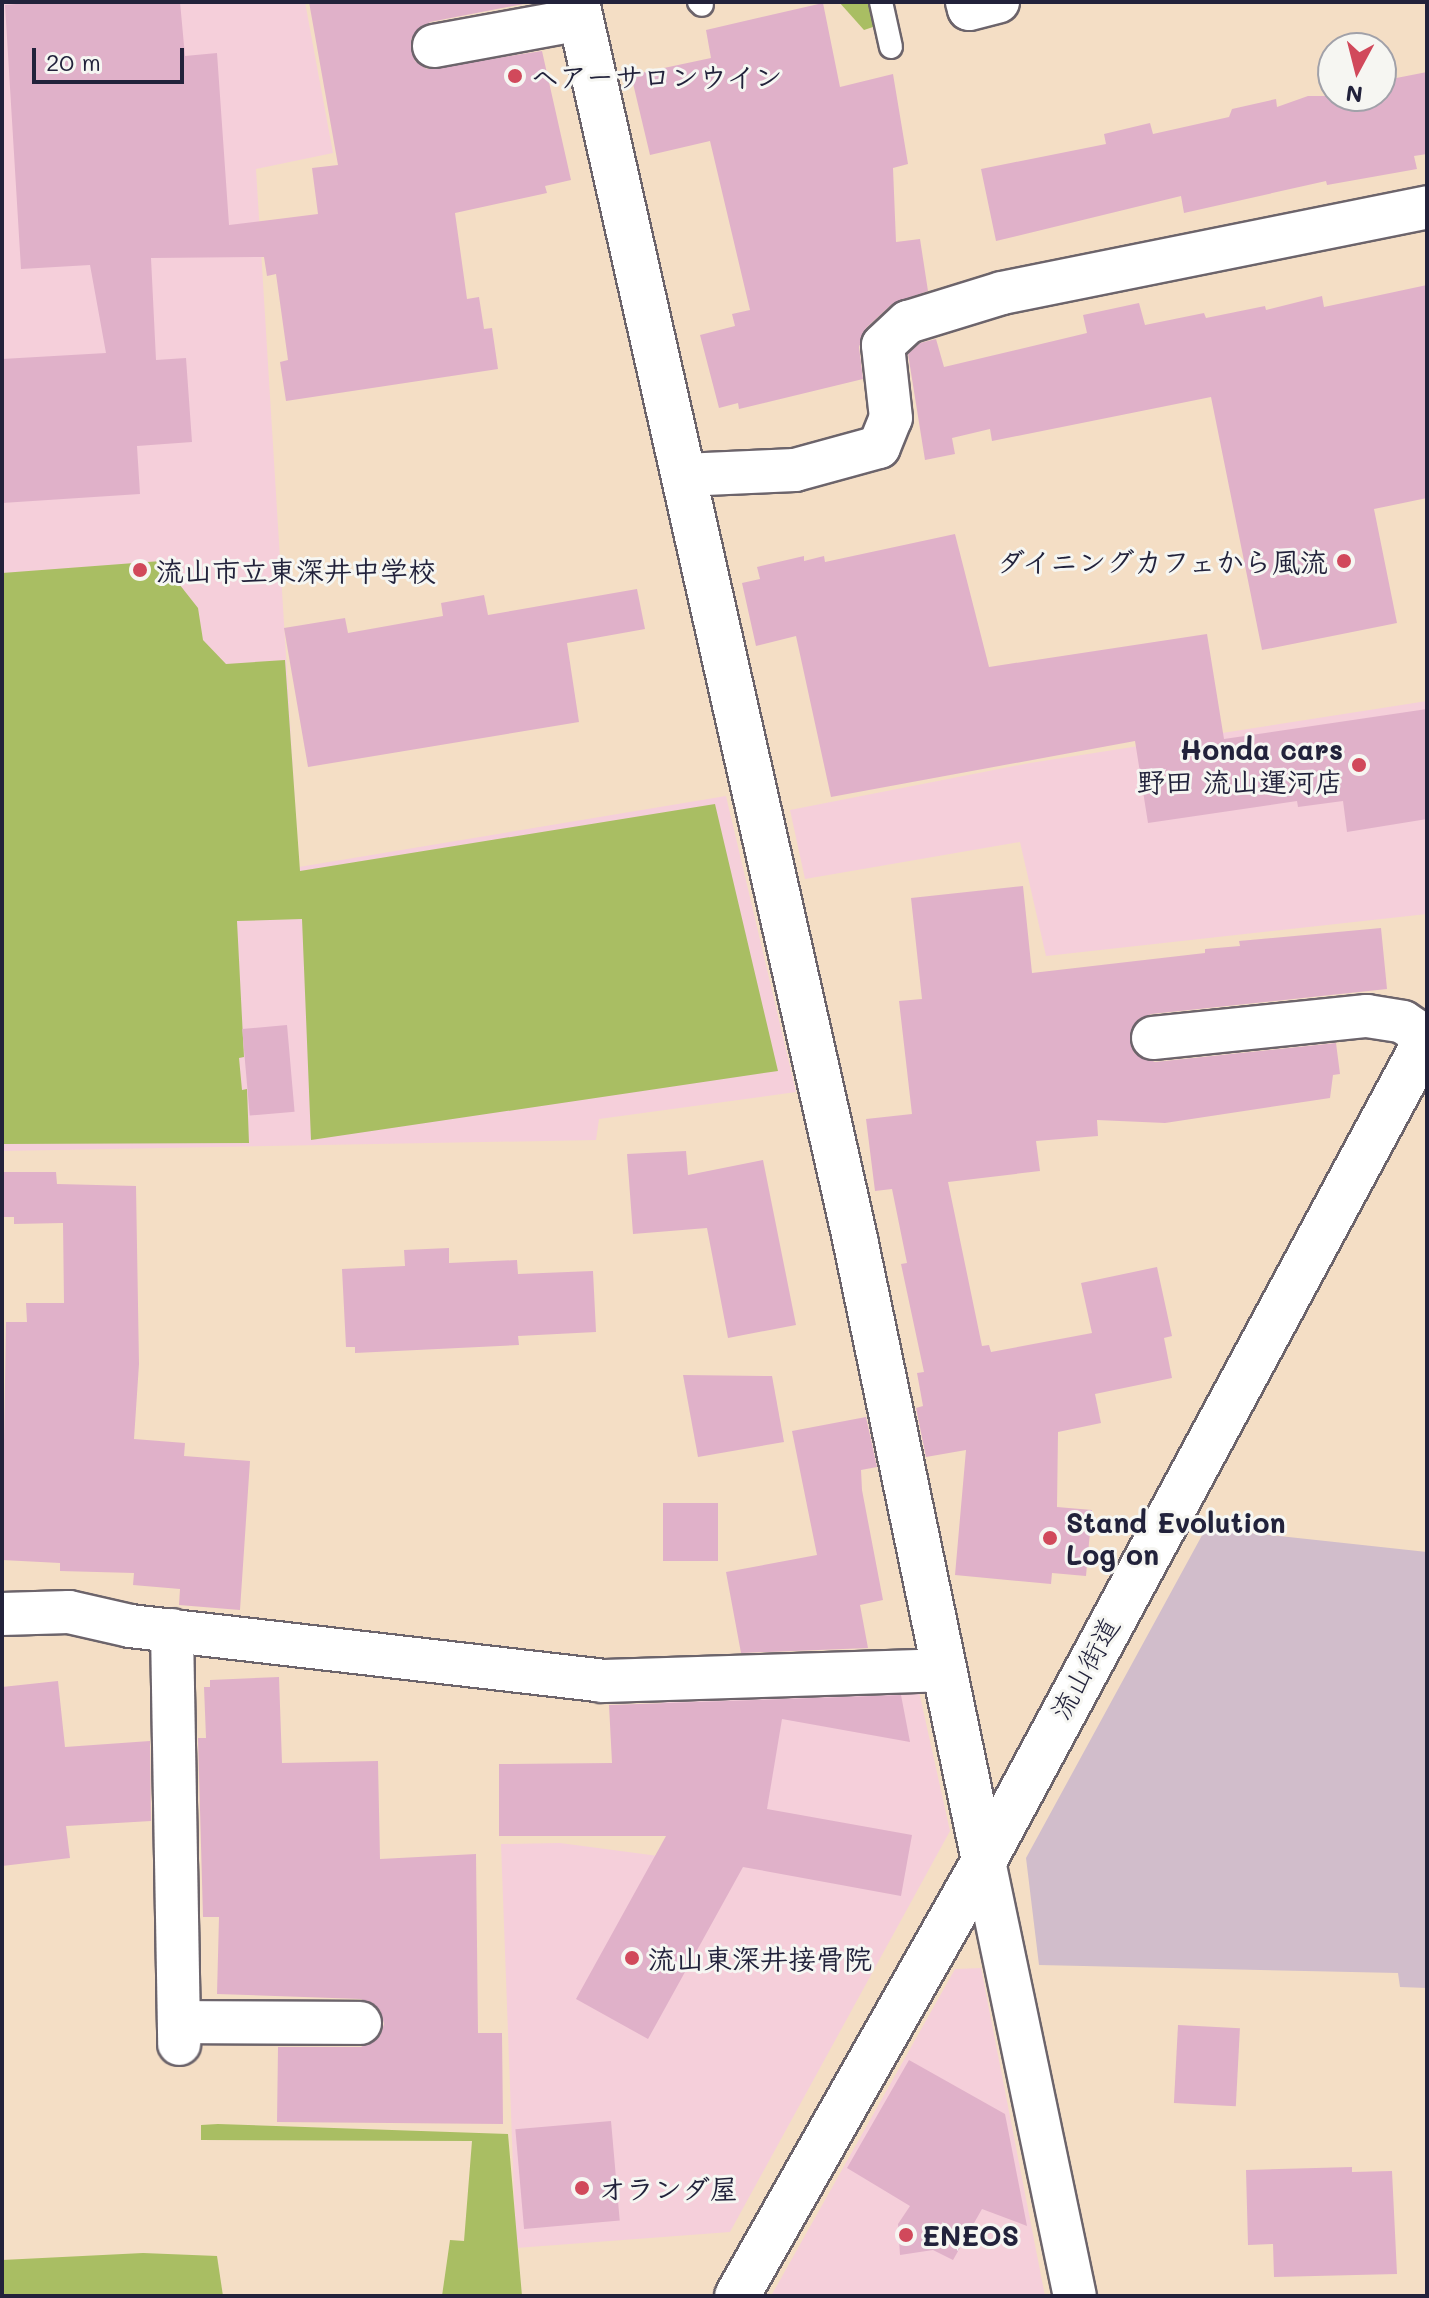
<!DOCTYPE html>
<html>
<head>
<meta charset="utf-8">
<style>
	body { margin:0 }
	#map { position:relative; width:1429px; height:2298px; overflow:hidden; background:#f4dec5; font-family:Mali,"Klee One",sans-serif }
	div>[style] { position:absolute }
	.built>* { inset:0; background:#f5cfda }
	.industrial>* { inset:0; background:#d1bdcb }
	.green>* { inset:0; background:#a9be63 }
	.building>* { inset:0; background:#e0b1c9; transform-origin:0 0 }
	.roads { filter:drop-shadow(2px 0 #6c646b) drop-shadow(-2px 0 #6c646b) drop-shadow(0 2px #6c646b) drop-shadow(0 -2px #6c646b) }
	.lane>* { height:22px; margin:-11px; padding:0 11px; transform-origin:11px; border-radius:11px; background:#fff }
	.street>* { height:42px; margin:-21px; padding:0 21px; transform-origin:21px; border-radius:21px; background:#fff }
	.secondary>* { height:44px; margin:-22px; padding:0 22px; transform-origin:22px; border-radius:22px; background:#fff }
	.dots>* { width:22px; height:22px; translate:-50% -50%; box-sizing:border-box; border:4px solid #f6f6f2; border-radius:50% }
	span { translate:-50% -50%; white-space:nowrap; text-align:center; line-height:1.15; -webkit-text-stroke:6px #f6f6f2; paint-order:stroke }
	.poi-label { font-size:28px; color:#22223b; font-weight:700 }
	.left { translate:0 -50%; text-align:left }
	.right { translate:-100% -50%; text-align:right }
	.street-label { font-size:28px; color:#22223b }
	.frame { position:absolute; inset:0; border:4px solid #22223b; pointer-events:none }
	.north { position:absolute; left:1317px; top:32px; width:80px; height:80px; box-sizing:border-box; background:#f6f6f2; border:2px solid #a1a1a9; border-radius:50%; rotate:187deg; font-size:22px; font-weight:700; line-height:32px; text-align:center; color:#22223b }
	.north::after { content:''; display:block; margin:auto; width:28px; height:36px; background:#d1495b; clip-path:polygon(50% 0,100% 100%,50% 72%,0 100%) }
	.scale { position:absolute; left:32px; top:48px; width:152px; height:36px; box-sizing:border-box; border:4px solid #22223b; border-top:0; padding-left:10px; font-size:24px; line-height:28px; white-space:nowrap; color:#22223b; -webkit-text-stroke:6px #f6f6f2; paint-order:stroke }
</style>
</head>
<body>
<div id="map">
	<div class="built">
		<div style="clip-path:polygon(2px 2px,305px 2px,333px 153px,256px 169px,299px 867px,726px 796px,796px 1092px,599px 1119px,596px 1140px,2px 1151px)"></div>
		<div style="clip-path:polygon(1427px 701px,1427px 914px,1046px 956px,1020px 842px,805px 879px,790px 810px,1030px 763px)"></div>
		<div style="clip-path:polygon(918px 1687px,950px 1831px,730px 2232px,516px 2248px,501px 1844px,560px 1843px,681px 1859px,660px 1691px)"></div>
		<div style="clip-path:polygon(981px 1968px,1045px 2296px,771px 2296px,955px 1969px)"></div>
	</div>
	<div class="industrial">
		<div style="clip-path:polygon(1206px 1528px,1427px 1552px,1427px 1988px,1400px 1987px,1398px 1973px,1039px 1965px,1026px 1858px)"></div>
	</div>
	<div class="green">
		<div style="clip-path:polygon(839px 2px,874px 2px,879px 25px,864px 30px)"></div>
		<div style="clip-path:polygon(161px 561px,198px 608px,203px 640px,226px 664px,285px 660px,300px 871px,715px 804px,778px 1071px,311px 1140px,302px 919px,237px 921px,244px 1057px,239px 1058px,242px 1090px,247px 1089px,249px 1143px,2px 1144px,2px 573px)"></div>
		<div style="clip-path:polygon(218px 2124px,508px 2134px,522px 2296px,442px 2296px,450px 2240px,464px 2241px,472px 2141px,201px 2140px,201px 2125px)"></div>
		<div style="clip-path:polygon(143px 2253px,217px 2256px,223px 2296px,2px 2296px,2px 2260px)"></div>
	</div>
	<div class="building">
		<div style="clip-path:polygon(38px 2px,180px 2px,185px 56px,217px 53px,229px 225px,318px 214px,312px 168px,338px 165px,309px 2px,534px 2px,430px 22px,411px 39px,415px 61px,427px 69px,542px 51px,571px 180px,545px 186px,547px 193px,455px 213px,467px 299px,479px 297px,484px 329px,492px 328px,498px 369px,286px 401px,280px 362px,288px 360px,276px 274px,267px 276px,264px 257px,151px 258px,156px 360px,186px 358px,192px 442px,137px 446px,140px 494px,2px 503px,2px 359px,106px 353px,90px 265px,21px 269px,5px 5px)"></div>
		<div style="clip-path:polygon(823px 3px,840px 87px,893px 74px,908px 164px,893px 168px,896px 242px,920px 239px,928px 291px,892px 304px,866px 328px,859px 347px,863px 379px,739px 409px,738px 403px,719px 408px,700px 335px,735px 326px,732px 314px,750px 310px,710px 141px,650px 155px,631px 75px,711px 58px,706px 30px)"></div>
		<div style="clip-path:polygon(1427px 72px,1427px 154px,1414px 156px,1417px 169px,1327px 185px,1326px 181px,1184px 213px,1181px 196px,996px 241px,981px 169px,1106px 144px,1104px 134px,1150px 123px,1153px 134px,1229px 117px,1232px 109px,1276px 99px,1277px 107px,1308px 96px,1381px 96px,1381px 81px)"></div>
		<div style="clip-path:polygon(1427px 285px,1427px 498px,1374px 509px,1397px 623px,1262px 650px,1211px 397px,992px 441px,990px 429px,952px 438px,955px 454px,925px 460px,908px 354px,920px 343px,936px 339px,944px 367px,1087px 333px,1083px 315px,1139px 303px,1145px 325px,1204px 313px,1206px 318px,1265px 306px,1266px 310px,1322px 296px,1324px 307px)"></div>
		<div style="clip-path:polygon(955px 534px,989px 667px,1207px 634px,1224px 739px,1427px 709px,1427px 819px,1347px 832px,1343px 801px,1298px 807px,1297px 801px,1148px 823px,1135px 741px,831px 797px,796px 636px,756px 646px,742px 583px,760px 579px,757px 567px,804px 556px,804px 561px,824px 556px,825px 562px)"></div>
		<div style="clip-path:polygon(637px 589px,645px 629px,567px 643px,579px 722px,308px 767px,284px 628px,345px 618px,348px 633px,443px 616px,441px 603px,484px 595px,488px 615px)"></div>
		<div style="clip-path:polygon(1023px 886px,1032px 973px,1205px 953px,1205px 949px,1240px 946px,1239px 941px,1381px 928px,1387px 989px,1151px 1014px,1131px 1029px,1134px 1053px,1155px 1062px,1336px 1043px,1340px 1074px,1333px 1075px,1330px 1098px,1165px 1123px,1097px 1120px,1098px 1136px,1036px 1141px,1040px 1171px,948px 1182px,982px 1346px,989px 1345px,991px 1352px,1092px 1333px,1081px 1283px,1157px 1267px,1172px 1336px,1164px 1338px,1172px 1378px,1095px 1394px,1101px 1423px,1058px 1432px,1057px 1507px,1092px 1510px,1086px 1576px,1052px 1573px,1051px 1584px,955px 1575px,966px 1450px,926px 1457px,916px 1408px,923px 1406px,917px 1373px,924px 1372px,901px 1264px,907px 1263px,892px 1189px,875px 1191px,866px 1119px,912px 1114px,899px 1001px,922px 999px,911px 898px)"></div>
		<div style="left:287px;top:1025px;width:87px;height:45px;rotate:85deg"></div>
		<div style="clip-path:polygon(686px 1151px,688px 1175px,763px 1160px,796px 1325px,728px 1338px,707px 1228px,633px 1234px,627px 1154px)"></div>
		<div style="clip-path:polygon(2px 1172px,56px 1172px,57px 1184px,136px 1186px,139px 1364px,134px 1439px,185px 1443px,184px 1456px,250px 1461px,240px 1610px,179px 1605px,180px 1589px,133px 1585px,134px 1573px,60px 1571px,60px 1563px,2px 1560px,6px 1322px,27px 1322px,26px 1303px,64px 1303px,63px 1223px,14px 1224px,14px 1217px,2px 1217px)"></div>
		<div style="clip-path:polygon(449px 1248px,449px 1263px,517px 1260px,518px 1274px,593px 1271px,596px 1332px,518px 1336px,519px 1345px,355px 1353px,355px 1347px,346px 1347px,342px 1269px,405px 1266px,404px 1250px)"></div>
		<div style="clip-path:polygon(683px 1375px,772px 1376px,784px 1442px,698px 1457px)"></div>
		<div style="clip-path:polygon(866px 1417px,877px 1467px,861px 1470px,862px 1490px,883px 1600px,860px 1605px,868px 1648px,741px 1653px,726px 1572px,817px 1555px,792px 1431px)"></div>
		<div style="left:663px;top:1503px;width:55px;height:58px"></div>
		<div style="clip-path:polygon(279px 1677px,282px 1763px,378px 1761px,380px 1859px,476px 1854px,478px 2033px,502px 2033px,503px 2124px,277px 2122px,278px 2047px,361px 2047px,380px 2036px,384px 2024px,380px 2010px,361px 1999px,217px 1994px,219px 1917px,203px 1917px,198px 1738px,206px 1738px,204px 1687px,210px 1687px,210px 1680px)"></div>
		<div style="clip-path:polygon(58px 1681px,65px 1747px,150px 1741px,151px 1821px,66px 1826px,70px 1858px,2px 1866px,2px 1687px)"></div>
		<div style="clip-path:polygon(901px 1695px,910px 1742px,782px 1719px,767px 1809px,912px 1835px,901px 1896px,743px 1867px,648px 2039px,576px 1999px,666px 1836px,499px 1836px,499px 1764px,612px 1763px,609px 1705px)"></div>
		<div style="left:1178px;top:2025px;width:62px;height:78px;rotate:3deg"></div>
		<div style="clip-path:polygon(909px 2060px,1005px 2114px,1027px 2226px,982px 2209px,953px 2260px,933px 2250px,900px 2255px,898px 2224px,910px 2206px,847px 2168px)"></div>
		<div style="left:611px;top:2121px;width:100px;height:96px;rotate:85deg"></div>
		<div style="clip-path:polygon(1352px 2167px,1352px 2172px,1392px 2171px,1397px 2274px,1274px 2277px,1273px 2244px,1248px 2245px,1246px 2170px)"></div>
	</div>
	<div class="roads">
		<div class="lane">
			<div style="left:699px;top:2px;width:4px;rotate:45deg"></div>
			<div style="left:881px;top:2px;width:46px;rotate:77.5deg"></div>
		</div>
		<div class="street">
			<div style="left:967px;top:2px;width:7px;rotate:74deg"></div>
			<div style="left:969px;top:9px;width:30px;rotate:-14deg"></div>
			<div style="left:434px;top:46px;width:149px;rotate:-10.4deg"></div>
			<div style="left:683px;top:475px;width:112px;rotate:-2.6deg"></div>
			<div style="left:795px;top:470px;width:87px;rotate:-15.3deg"></div>
			<div style="left:879px;top:447px;width:31px;rotate:-68deg"></div>
			<div style="left:891px;top:418px;width:73px;rotate:-96.3deg"></div>
			<div style="left:883px;top:345px;width:34px;rotate:-43deg"></div>
			<div style="left:908px;top:322px;width:98px;rotate:-17.1deg"></div>
			<div style="left:1002px;top:293px;width:434px;rotate:-11.4deg"></div>
			<div style="left:1153px;top:1038px;width:215px;rotate:-5.9deg"></div>
			<div style="left:1367px;top:1016px;width:36px;rotate:9deg"></div>
			<div style="left:1403px;top:1022px;width:29px;rotate:34deg"></div>
			<div style="left:2px;top:1614px;width:67px;rotate:-1.7deg"></div>
			<div style="left:69px;top:1612px;width:63px;rotate:12.9deg"></div>
			<div style="left:130px;top:1626px;width:475px;rotate:6.6deg"></div>
			<div style="left:602px;top:1681px;width:342px;rotate:-1.8deg"></div>
			<div style="left:172px;top:1630px;width:414px;rotate:89deg"></div>
			<div style="left:984px;top:1861px;width:444px;rotate:78.2deg"></div>
			<div style="left:179px;top:2022px;width:181px;rotate:0.3deg"></div>
		</div>
		<div class="secondary">
			<div style="left:577px;top:2px;width:1268px;rotate:77.33deg"></div>
			<div style="left:855px;top:1239px;width:635px;rotate:78.28deg"></div>
			<div style="left:737px;top:2296px;width:500px;rotate:-60.41deg"></div>
			<div style="left:984px;top:1861px;width:935px;rotate:-61.71deg"></div>
		</div>
	</div>
	<div class="dots">
		<div style="left:515px;top:76px;background:#d1495b"></div>
		<div style="left:1344px;top:561px;background:#d1495b"></div>
		<div style="left:140px;top:570px;background:#d1495b"></div>
		<div style="left:1359px;top:765px;background:#d1495b"></div>
		<div style="left:1050px;top:1538px;background:#d1495b"></div>
		<div style="left:632px;top:1958px;background:#d1495b"></div>
		<div style="left:582px;top:2188px;background:#d1495b"></div>
		<div style="left:906px;top:2235px;background:#d1495b"></div>
	</div>
	<div class="poi-label">
		<span class="left" style="left:531px;top:76px">ヘアーサロンウイン</span>
		<span class="right" style="left:1328px;top:561px">ダイニングカフェから風流</span>
		<span class="left" style="left:156px;top:570px">流山市立東深井中学校</span>
		<span class="right" style="left:1343px;top:765px">Honda cars<br>野田 流山運河店</span>
		<span class="left" style="left:1066px;top:1538px">Stand Evolution<br>Log on</span>
		<span class="left" style="left:648px;top:1958px">流山東深井接骨院</span>
		<span class="left" style="left:598px;top:2188px">オランダ屋</span>
		<span class="left" style="left:922px;top:2235px">ENEOS</span>
	</div>
	<div class="street-label">
		<span style="left:1084px;top:1668px;rotate:-61deg">流山街道</span>
	</div>
	<div class="frame"></div>
	<div class="north">N</div>
	<div class="scale">20 m</div>
</div>
</body>
</html>
